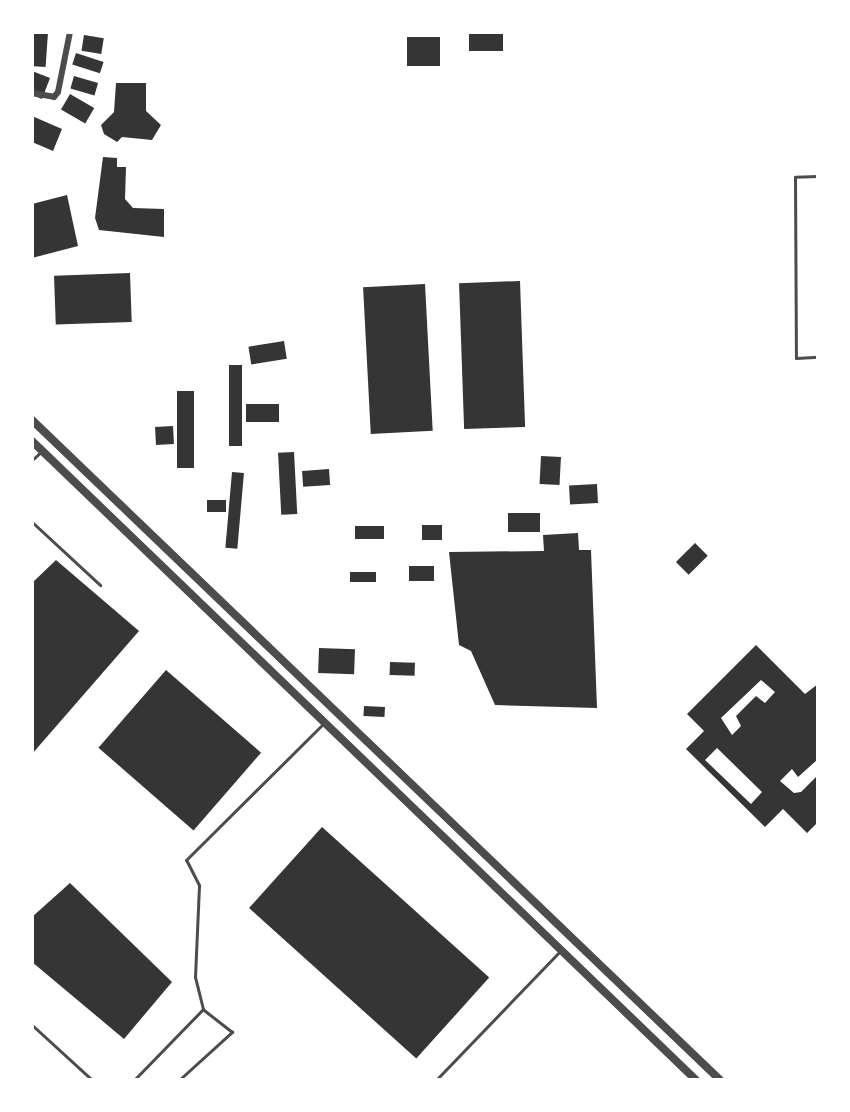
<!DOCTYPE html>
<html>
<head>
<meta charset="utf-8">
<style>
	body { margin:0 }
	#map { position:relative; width:850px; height:1112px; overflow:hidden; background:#fff; font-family:"Source Serif 4",serif }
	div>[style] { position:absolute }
	.building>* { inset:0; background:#353535; transform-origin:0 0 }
	.service>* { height:3px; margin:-1.5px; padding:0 1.5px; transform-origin:1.5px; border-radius:1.5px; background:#4c4c4c }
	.minor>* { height:6px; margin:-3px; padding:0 3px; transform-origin:3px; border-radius:3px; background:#4c4c4c }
	.tertiary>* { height:8px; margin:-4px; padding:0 4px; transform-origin:4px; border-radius:4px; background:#4c4c4c }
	span { translate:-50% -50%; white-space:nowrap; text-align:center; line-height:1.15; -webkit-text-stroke:8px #fff; paint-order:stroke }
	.frame { position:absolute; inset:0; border:34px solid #fff; pointer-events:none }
</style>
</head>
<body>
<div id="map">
	<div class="building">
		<div style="left:32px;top:32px;width:16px;height:34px;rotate:4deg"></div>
		<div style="left:469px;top:32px;width:34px;height:19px"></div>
		<div style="left:84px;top:35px;width:20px;height:16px;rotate:9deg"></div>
		<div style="left:440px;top:37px;width:29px;height:33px;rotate:90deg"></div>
		<div style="left:76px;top:53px;width:29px;height:12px;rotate:18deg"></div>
		<div style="clip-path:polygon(32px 71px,50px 78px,42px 99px,32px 95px)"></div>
		<div style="left:74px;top:76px;width:25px;height:13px;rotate:16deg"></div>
		<div style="clip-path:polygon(116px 83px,146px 83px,146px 111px,161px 125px,152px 140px,122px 137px,117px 142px,104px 134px,101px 125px,114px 112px)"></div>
		<div style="left:70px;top:94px;width:28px;height:18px;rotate:30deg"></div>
		<div style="clip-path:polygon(32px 116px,62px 129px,53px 151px,32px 142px)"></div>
		<div style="clip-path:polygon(103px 157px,117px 158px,117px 167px,126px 167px,125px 199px,133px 208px,164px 209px,164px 237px,99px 230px,95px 218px)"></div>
		<div style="clip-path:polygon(67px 195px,78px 246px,32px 258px,32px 204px)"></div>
		<div style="left:130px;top:273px;width:49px;height:76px;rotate:88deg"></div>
		<div style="left:520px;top:281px;width:146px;height:61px;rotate:88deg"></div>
		<div style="left:425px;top:284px;width:147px;height:62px;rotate:87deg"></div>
		<div style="left:284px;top:341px;width:18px;height:36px;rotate:81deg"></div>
		<div style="left:229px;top:365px;width:13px;height:81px"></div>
		<div style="left:177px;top:391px;width:17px;height:77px"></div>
		<div style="left:279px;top:404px;width:18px;height:33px;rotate:90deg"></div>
		<div style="left:173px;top:426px;width:18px;height:18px;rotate:87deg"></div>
		<div style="left:294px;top:452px;width:62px;height:16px;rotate:87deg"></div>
		<div style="left:541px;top:456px;width:20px;height:28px;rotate:3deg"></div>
		<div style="left:329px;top:469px;width:16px;height:27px;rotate:86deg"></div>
		<div style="left:232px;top:472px;width:12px;height:76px;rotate:5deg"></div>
		<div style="left:597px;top:484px;width:19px;height:28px;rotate:87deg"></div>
		<div style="left:207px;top:500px;width:19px;height:12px"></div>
		<div style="left:508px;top:513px;width:32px;height:19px"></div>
		<div style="left:442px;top:525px;width:15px;height:20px;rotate:90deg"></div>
		<div style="left:384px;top:526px;width:13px;height:29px;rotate:90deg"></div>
		<div style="clip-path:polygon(578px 533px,579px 550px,591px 550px,597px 708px,495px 705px,471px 651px,459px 645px,449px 552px,544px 551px,543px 535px)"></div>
		<div style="left:695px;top:543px;width:18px;height:27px;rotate:45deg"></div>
		<div style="clip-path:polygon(56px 560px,139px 631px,32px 754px,32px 583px)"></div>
		<div style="left:409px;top:566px;width:25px;height:15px"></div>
		<div style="left:350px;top:572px;width:26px;height:10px"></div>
		<div style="clip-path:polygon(evenodd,756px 645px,805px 694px,818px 684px,817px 760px,798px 777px,792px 769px,780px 781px,794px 793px,801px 792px,818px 775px,818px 822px,807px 833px,783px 809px,765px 827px,686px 749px,704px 731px,687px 714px,756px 645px,761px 680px,775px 692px,765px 703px,756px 696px,736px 716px,741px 726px,732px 735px,721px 718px,761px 680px,756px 645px,717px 748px,762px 792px,751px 804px,705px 760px,717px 748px)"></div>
		<div style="left:319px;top:648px;width:36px;height:25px;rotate:2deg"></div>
		<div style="left:390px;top:662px;width:25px;height:13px;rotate:2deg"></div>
		<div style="left:166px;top:670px;width:126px;height:103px;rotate:41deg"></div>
		<div style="left:364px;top:706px;width:21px;height:10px;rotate:3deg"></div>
		<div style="left:322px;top:827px;width:225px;height:109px;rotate:42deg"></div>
		<div style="clip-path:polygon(70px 883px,172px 982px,124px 1039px,32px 962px,32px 917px)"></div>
	</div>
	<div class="service">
		<div style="left:818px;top:176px;width:23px;rotate:178deg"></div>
		<div style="left:795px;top:177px;width:181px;rotate:89.7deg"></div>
		<div style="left:796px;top:358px;width:22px;rotate:-3deg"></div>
		<div style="left:32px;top:460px;width:12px;rotate:-42deg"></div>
		<div style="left:32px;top:522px;width:93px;rotate:42.8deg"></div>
		<div style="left:32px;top:1025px;width:81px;rotate:42.5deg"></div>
		<div style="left:134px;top:1080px;width:99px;rotate:-45.8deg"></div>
		<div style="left:179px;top:1080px;width:72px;rotate:-42.2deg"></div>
		<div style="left:232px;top:1032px;width:37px;rotate:-142deg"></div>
		<div style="left:203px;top:1009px;width:33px;rotate:-104deg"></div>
		<div style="left:195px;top:977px;width:92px;rotate:-87.5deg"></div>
		<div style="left:199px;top:885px;width:28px;rotate:-117deg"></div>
		<div style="left:186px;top:860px;width:194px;rotate:-44.8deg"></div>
		<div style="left:436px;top:1080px;width:179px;rotate:-46.1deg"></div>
	</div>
	<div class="minor">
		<div style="left:32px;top:93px;width:22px;rotate:10deg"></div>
		<div style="left:54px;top:97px;width:6px;rotate:-51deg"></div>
		<div style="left:58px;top:92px;width:61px;rotate:-78.7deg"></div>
	</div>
	<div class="tertiary">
		<div style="left:32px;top:420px;width:953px;rotate:43.81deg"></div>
		<div style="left:32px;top:441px;width:922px;rotate:43.9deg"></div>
	</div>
	<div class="frame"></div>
</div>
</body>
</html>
